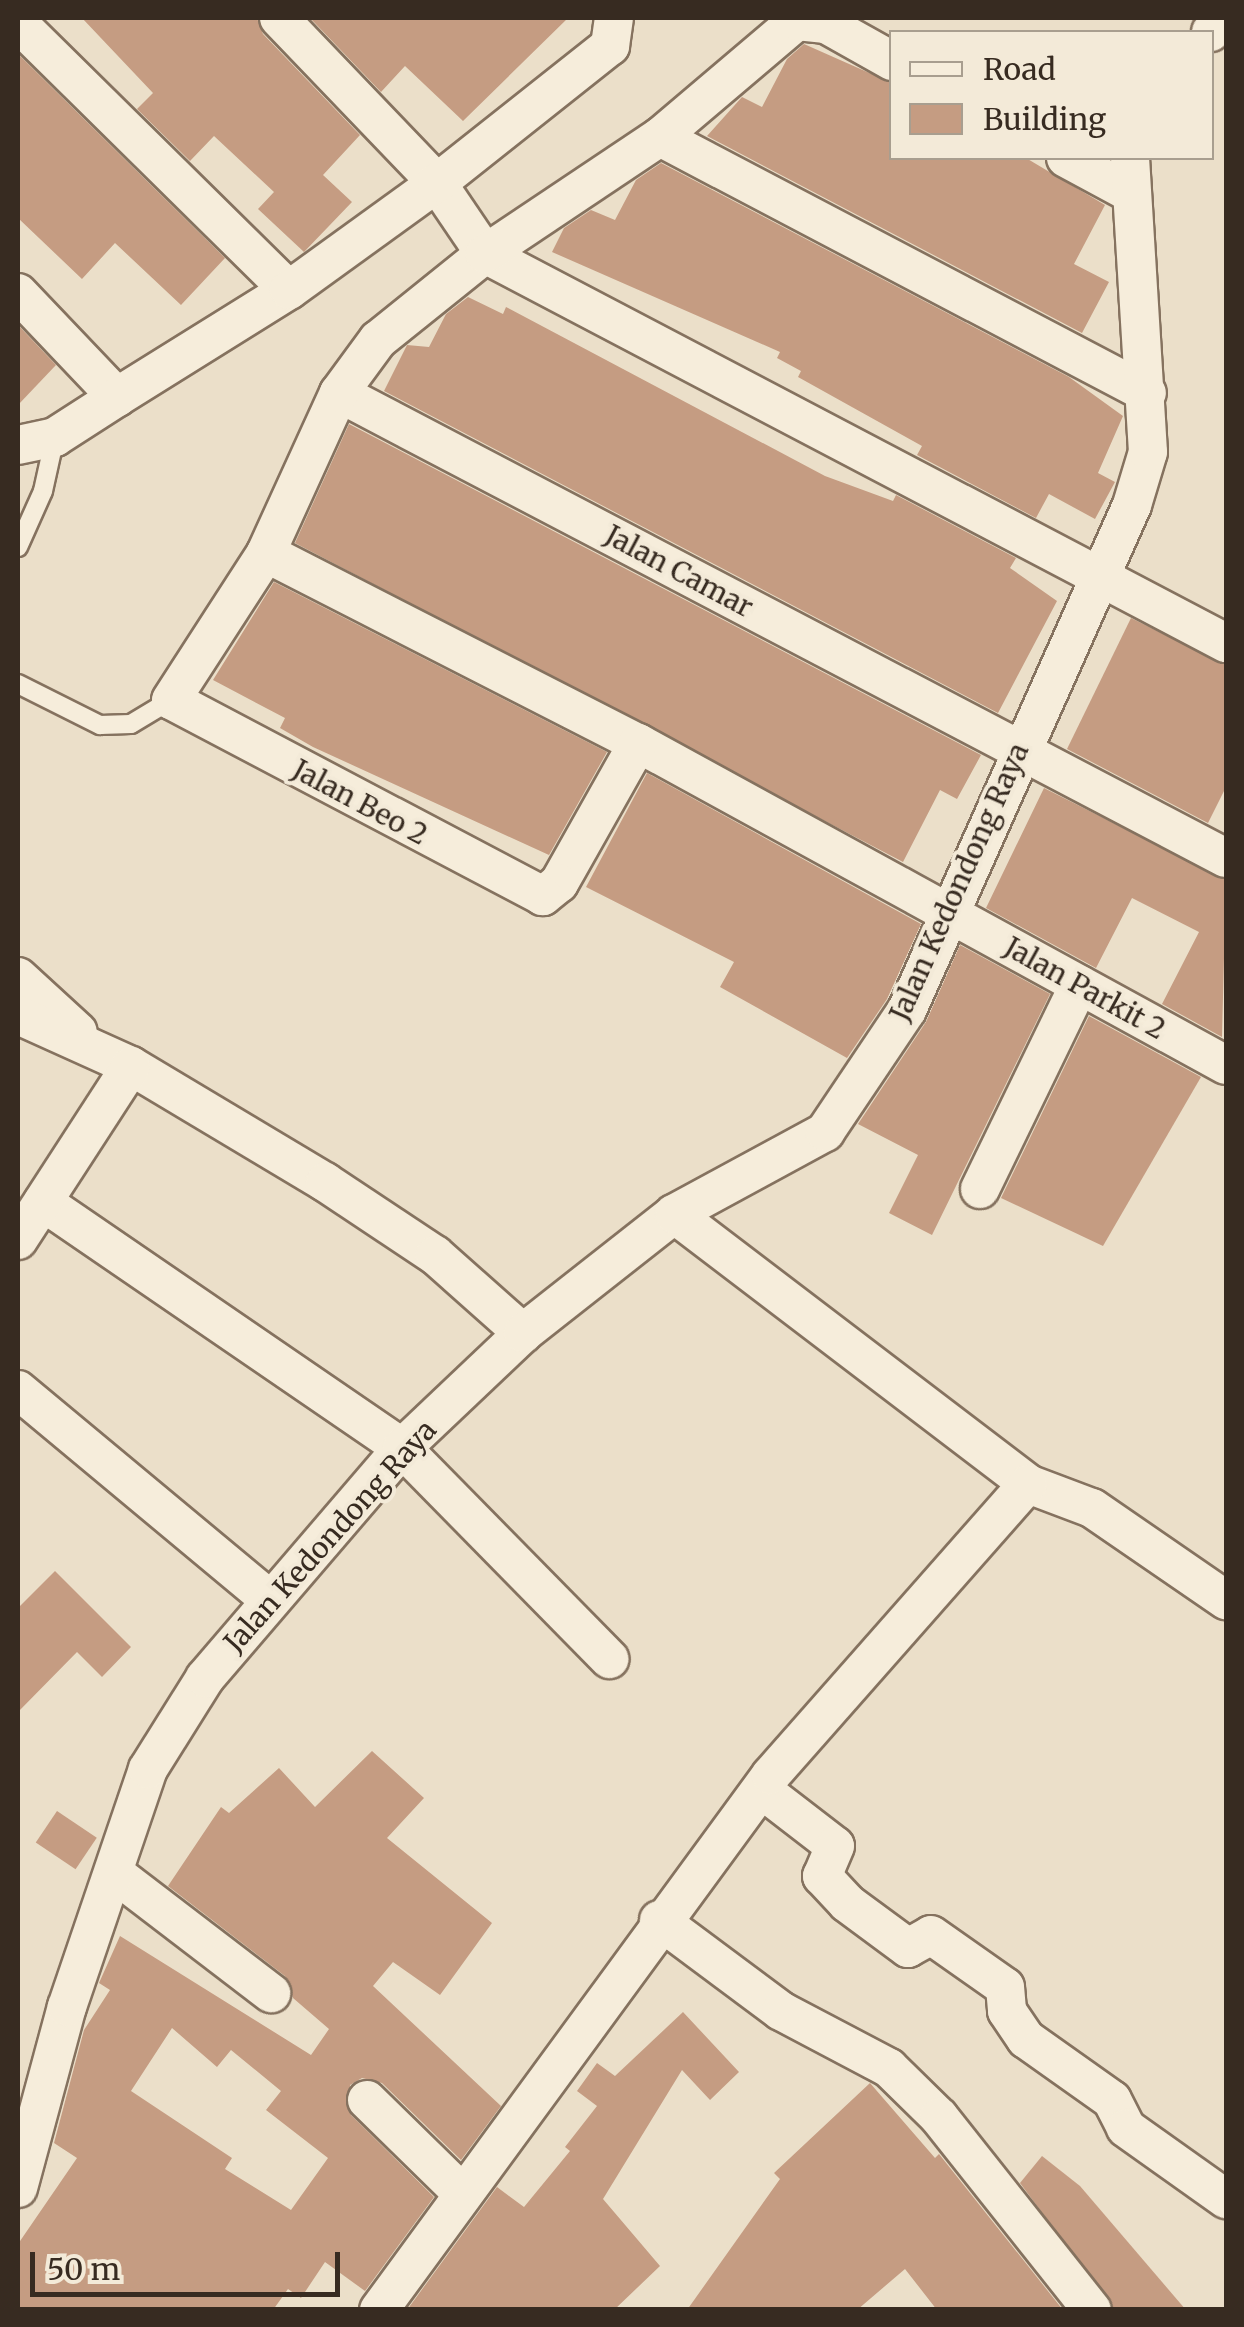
<!DOCTYPE html>
<html>
<head>
<meta charset="utf-8">
<style>
	body { margin:0 }
	#map { position:relative; width:1244px; height:2327px; overflow:hidden; background:#ebdfc9; font-family:Merriweather,serif }
	div>[style] { position:absolute }
	.building>* { inset:0; background:#c59c82; transform-origin:0 0 }
	.roads { filter:drop-shadow(2px 0 #85725f) drop-shadow(-2px 0 #85725f) drop-shadow(0 2px #85725f) drop-shadow(0 -2px #85725f) }
	.service>* { height:18px; margin:-9px; padding:0 9px; transform-origin:9px; border-radius:9px; background:#f6eddb }
	.minor>* { height:38px; margin:-19px; padding:0 19px; transform-origin:19px; border-radius:19px; background:#f6eddb }
	span { translate:-50% -50%; white-space:nowrap; text-align:center; line-height:1.15; -webkit-text-stroke:8px #f3ead8; paint-order:stroke }
	.street-label { font-size:28px; color:#372b21 }
	.frame { position:absolute; inset:0; border:20px solid #372b21; pointer-events:none }
	.legend { position:absolute; left:889px; top:30px; width:325px; height:130px; box-sizing:border-box; background:#f3ead8; border:2px solid #a89e8f; margin:0; padding:12px 18px; list-style:none; font-size:30px; color:#372b21 }
	.legend li { display:flex; align-items:center; gap:20px; height:50px }
	.legend b { width:50px; border:2px solid #a89e8f }
	.scale { position:absolute; left:30px; top:2252px; width:310px; height:45px; box-sizing:border-box; border:5px solid #372b21; border-top:0; padding-left:12px; font-size:30px; line-height:35px; white-space:nowrap; color:#372b21; -webkit-text-stroke:8px #f3ead8; paint-order:stroke }
</style>
</head>
<body>
<div id="map">
	<div class="building">
		<div style="clip-path:polygon(82px 18px,257px 18px,263px 34px,360px 135px,323px 175px,352px 202px,304px 252px,258px 209px,274px 192px,214px 136px,190px 161px,137px 109px,153px 93px)"></div>
		<div style="clip-path:polygon(310px 18px,568px 18px,463px 121px,405px 66px,381px 92px)"></div>
		<div style="clip-path:polygon(804px 44px,892px 83px,892px 158px,1026px 158px,1105px 205px,1074px 264px,1109px 282px,1082px 333px,707px 136px,742px 97px,762px 107px,787px 59px)"></div>
		<div style="clip-path:polygon(18px 54px,225px 258px,181px 305px,115px 243px,82px 279px,18px 218px)"></div>
		<div style="clip-path:polygon(661px 163px,1069px 377px,1123px 416px,1098px 473px,1115px 482px,1095px 519px,1049px 494px,1036px 518px,917px 455px,922px 446px,798px 377px,801px 371px,777px 358px,780px 352px,552px 252px,564px 228px,591px 210px,615px 220px,636px 180px)"></div>
		<div style="clip-path:polygon(468px 297px,503px 314px,506px 307px,825px 476px,893px 501px,896px 495px,1016px 558px,1010px 568px,1057px 601px,998px 713px,384px 391px,407px 345px,429px 347px,446px 314px)"></div>
		<div style="clip-path:polygon(18px 325px,56px 365px,18px 405px)"></div>
		<div style="clip-path:polygon(349px 424px,981px 755px,957px 799px,940px 790px,903px 862px,295px 543px)"></div>
		<div style="clip-path:polygon(274px 582px,607px 752px,549px 855px,313px 747px,280px 728px,285px 718px,213px 680px)"></div>
		<div style="clip-path:polygon(1131px 618px,1226px 665px,1226px 787px,1208px 823px,1067px 749px)"></div>
		<div style="clip-path:polygon(647px 773px,921px 924px,887px 999px,847px 1058px,720px 987px,734px 962px,586px 887px)"></div>
		<div style="clip-path:polygon(1044px 788px,1226px 880px,1222px 1037px,1162px 1004px,1199px 932px,1132px 898px,1096px 968px,986px 908px)"></div>
		<div style="clip-path:polygon(960px 945px,1050px 994px,932px 1235px,889px 1213px,918px 1155px,858px 1124px,926px 1022px)"></div>
		<div style="clip-path:polygon(1089px 1016px,1201px 1077px,1103px 1246px,1001px 1198px)"></div>
		<div style="clip-path:polygon(55px 1571px,131px 1647px,102px 1677px,77px 1652px,18px 1712px,18px 1608px)"></div>
		<div style="clip-path:polygon(evenodd,372px 1751px,424px 1798px,387px 1838px,492px 1923px,440px 1995px,393px 1962px,373px 1986px,501px 2106px,461px 2160px,382px 2083px,362px 2078px,350px 2085px,351px 2115px,434px 2197px,365px 2291px,325px 2262px,301px 2298px,288px 2289px,273px 2310px,18px 2310px,18px 2244px,77px 2158px,54px 2143px,84px 2030px,110px 1990px,99px 1983px,120px 1936px,311px 2055px,329px 2029px,293px 1998px,285px 1976px,168px 1886px,221px 1807px,229px 1813px,279px 1768px,315px 1807px,372px 1751px,172px 2028px,217px 2067px,231px 2050px,281px 2091px,266px 2110px,328px 2158px,291px 2210px,225px 2169px,232px 2158px,131px 2091px,172px 2028px)"></div>
		<div style="left:57px;top:1811px;width:48px;height:38px;rotate:34deg"></div>
		<div style="clip-path:polygon(683px 2012px,739px 2072px,710px 2100px,682px 2070px,603px 2199px,660px 2266px,614px 2310px,407px 2310px,497px 2187px,524px 2207px,570px 2151px,565px 2147px,597px 2106px,577px 2091px,597px 2063px,615px 2076px)"></div>
		<div style="clip-path:polygon(870px 2083px,935px 2158px,939px 2154px,1063px 2310px,937px 2310px,905px 2269px,857px 2310px,687px 2310px,780px 2179px,774px 2173px)"></div>
		<div style="clip-path:polygon(1042px 2156px,1080px 2186px,1186px 2310px,1114px 2310px,1020px 2183px)"></div>
	</div>
	<div class="roads">
		<div class="service">
			<div style="left:18px;top:547px;width:61px;rotate:-65.9deg"></div>
			<div style="left:43px;top:491px;width:55px;rotate:-77.5deg"></div>
			<div style="left:18px;top:684px;width:92px;rotate:26.6deg"></div>
			<div style="left:100px;top:725px;width:31px;rotate:-2deg"></div>
			<div style="left:131px;top:724px;width:47px;rotate:-31deg"></div>
		</div>
		<div class="minor">
			<div style="left:279px;top:18px;width:228px;rotate:46.2deg"></div>
			<div style="left:437px;top:183px;width:86px;rotate:55.9deg"></div>
			<div style="left:485px;top:254px;width:837px;rotate:27.7deg"></div>
			<div style="left:18px;top:23px;width:380px;rotate:44.6deg"></div>
			<div style="left:1211px;top:32px;width:18px;rotate:-49deg"></div>
			<div style="left:660px;top:137px;width:550px;rotate:27.73deg"></div>
			<div style="left:1066px;top:158px;width:69px;rotate:28.4deg"></div>
			<div style="left:18px;top:293px;width:144px;rotate:46.4deg"></div>
			<div style="left:117px;top:397px;width:203px;rotate:-31.9deg"></div>
			<div style="left:289px;top:290px;width:183px;rotate:-35.9deg"></div>
			<div style="left:437px;top:183px;width:221px;rotate:-38.4deg"></div>
			<div style="left:610px;top:46px;width:28px;rotate:-82deg"></div>
			<div style="left:339px;top:393px;width:1001px;rotate:27.67deg"></div>
			<div style="left:18px;top:445px;width:38px;rotate:-12deg"></div>
			<div style="left:55px;top:437px;width:74px;rotate:-32.8deg"></div>
			<div style="left:266px;top:553px;width:418px;rotate:27.1deg"></div>
			<div style="left:638px;top:743px;width:670px;rotate:28.71deg"></div>
			<div style="left:638px;top:743px;width:161px;rotate:119.4deg"></div>
			<div style="left:559px;top:883px;width:21px;rotate:141deg"></div>
			<div style="left:543px;top:896px;width:420px;rotate:-152.2deg"></div>
			<div style="left:171px;top:700px;width:175px;rotate:-57.1deg"></div>
			<div style="left:266px;top:553px;width:176px;rotate:-65.5deg"></div>
			<div style="left:339px;top:393px;width:66px;rotate:-53.7deg"></div>
			<div style="left:378px;top:340px;width:137px;rotate:-38.8deg"></div>
			<div style="left:485px;top:254px;width:211px;rotate:-33.8deg"></div>
			<div style="left:660px;top:137px;width:180px;rotate:-40.3deg"></div>
			<div style="left:797px;top:21px;width:29px;rotate:6deg"></div>
			<div style="left:826px;top:24px;width:76px;rotate:29.3deg"></div>
			<div style="left:18px;top:977px;width:81px;rotate:42.5deg"></div>
			<div style="left:18px;top:1015px;width:124px;rotate:24.3deg"></div>
			<div style="left:131px;top:1066px;width:226px;rotate:30.9deg"></div>
			<div style="left:325px;top:1182px;width:132px;rotate:33.6deg"></div>
			<div style="left:435px;top:1255px;width:118px;rotate:41.6deg"></div>
			<div style="left:980px;top:1189px;width:227px;rotate:-64.1deg"></div>
			<div style="left:43px;top:1202px;width:435px;rotate:34.4deg"></div>
			<div style="left:402px;top:1448px;width:296px;rotate:45.5deg"></div>
			<div style="left:674px;top:1214px;width:445px;rotate:37.3deg"></div>
			<div style="left:1028px;top:1484px;width:68px;rotate:20.6deg"></div>
			<div style="left:1092px;top:1508px;width:163px;rotate:34.5deg"></div>
			<div style="left:18px;top:1240px;width:207px;rotate:-57deg"></div>
			<div style="left:18px;top:1390px;width:328px;rotate:39.8deg"></div>
			<div style="left:765px;top:1792px;width:88px;rotate:37.6deg"></div>
			<div style="left:835px;top:1846px;width:33px;rotate:113deg"></div>
			<div style="left:822px;top:1876px;width:37px;rotate:47deg"></div>
			<div style="left:847px;top:1903px;width:76px;rotate:36.4deg"></div>
			<div style="left:908px;top:1948px;width:26px;rotate:-29deg"></div>
			<div style="left:931px;top:1935px;width:90px;rotate:35.1deg"></div>
			<div style="left:1005px;top:1987px;width:24px;rotate:85deg"></div>
			<div style="left:1007px;top:2011px;width:34px;rotate:56deg"></div>
			<div style="left:1026px;top:2039px;width:105px;rotate:35.3deg"></div>
			<div style="left:1112px;top:2100px;width:31px;rotate:63deg"></div>
			<div style="left:1126px;top:2128px;width:123px;rotate:35.4deg"></div>
			<div style="left:114px;top:1873px;width:198px;rotate:37.4deg"></div>
			<div style="left:659px;top:1920px;width:152px;rotate:36.7deg"></div>
			<div style="left:781px;top:2011px;width:122px;rotate:27.8deg"></div>
			<div style="left:889px;top:2068px;width:70px;rotate:44.4deg"></div>
			<div style="left:939px;top:2117px;width:246px;rotate:51.6deg"></div>
			<div style="left:367px;top:2100px;width:134px;rotate:44.4deg"></div>
			<div style="left:18px;top:2188px;width:188px;rotate:-74.9deg"></div>
			<div style="left:67px;top:2007px;width:251px;rotate:-71.2deg"></div>
			<div style="left:148px;top:1769px;width:107px;rotate:-57.9deg"></div>
			<div style="left:205px;top:1678px;width:303px;rotate:-49.4deg"></div>
			<div style="left:402px;top:1448px;width:167px;rotate:-43.5deg"></div>
			<div style="left:523px;top:1333px;width:192px;rotate:-38.2deg"></div>
			<div style="left:674px;top:1214px;width:172px;rotate:-28.5deg"></div>
			<div style="left:825px;top:1132px;width:147px;rotate:-56.1deg"></div>
			<div style="left:907px;top:1010px;width:553px;rotate:-65.98deg"></div>
			<div style="left:1132px;top:505px;width:55px;rotate:-73.2deg"></div>
			<div style="left:1148px;top:452px;width:295px;rotate:-93.5deg"></div>
			<div style="left:379px;top:2310px;width:663px;rotate:-53.77deg"></div>
			<div style="left:771px;top:1775px;width:388px;rotate:-48.6deg"></div>
		</div>
	</div>
	<div class="street-label">
		<span style="left:679px;top:571px;rotate:28deg">Jalan Camar</span>
		<span style="left:360px;top:802px;rotate:28deg">Jalan Beo 2</span>
		<span style="left:959px;top:882px;rotate:-66deg">Jalan Kedondong Raya</span>
		<span style="left:1085px;top:988px;rotate:29deg">Jalan Parkit 2</span>
		<span style="left:330px;top:1536px;rotate:-48deg">Jalan Kedondong Raya</span>
	</div>
	<div class="frame"></div>
	<ul class="legend">
	<li><b style="height:12px;background:#f6eddb"></b>Road</li>
	<li><b style="height:28px;background:#c59c82"></b>Building</li>
	</ul>
	<div class="scale">50 m</div>
</div>
</body>
</html>
